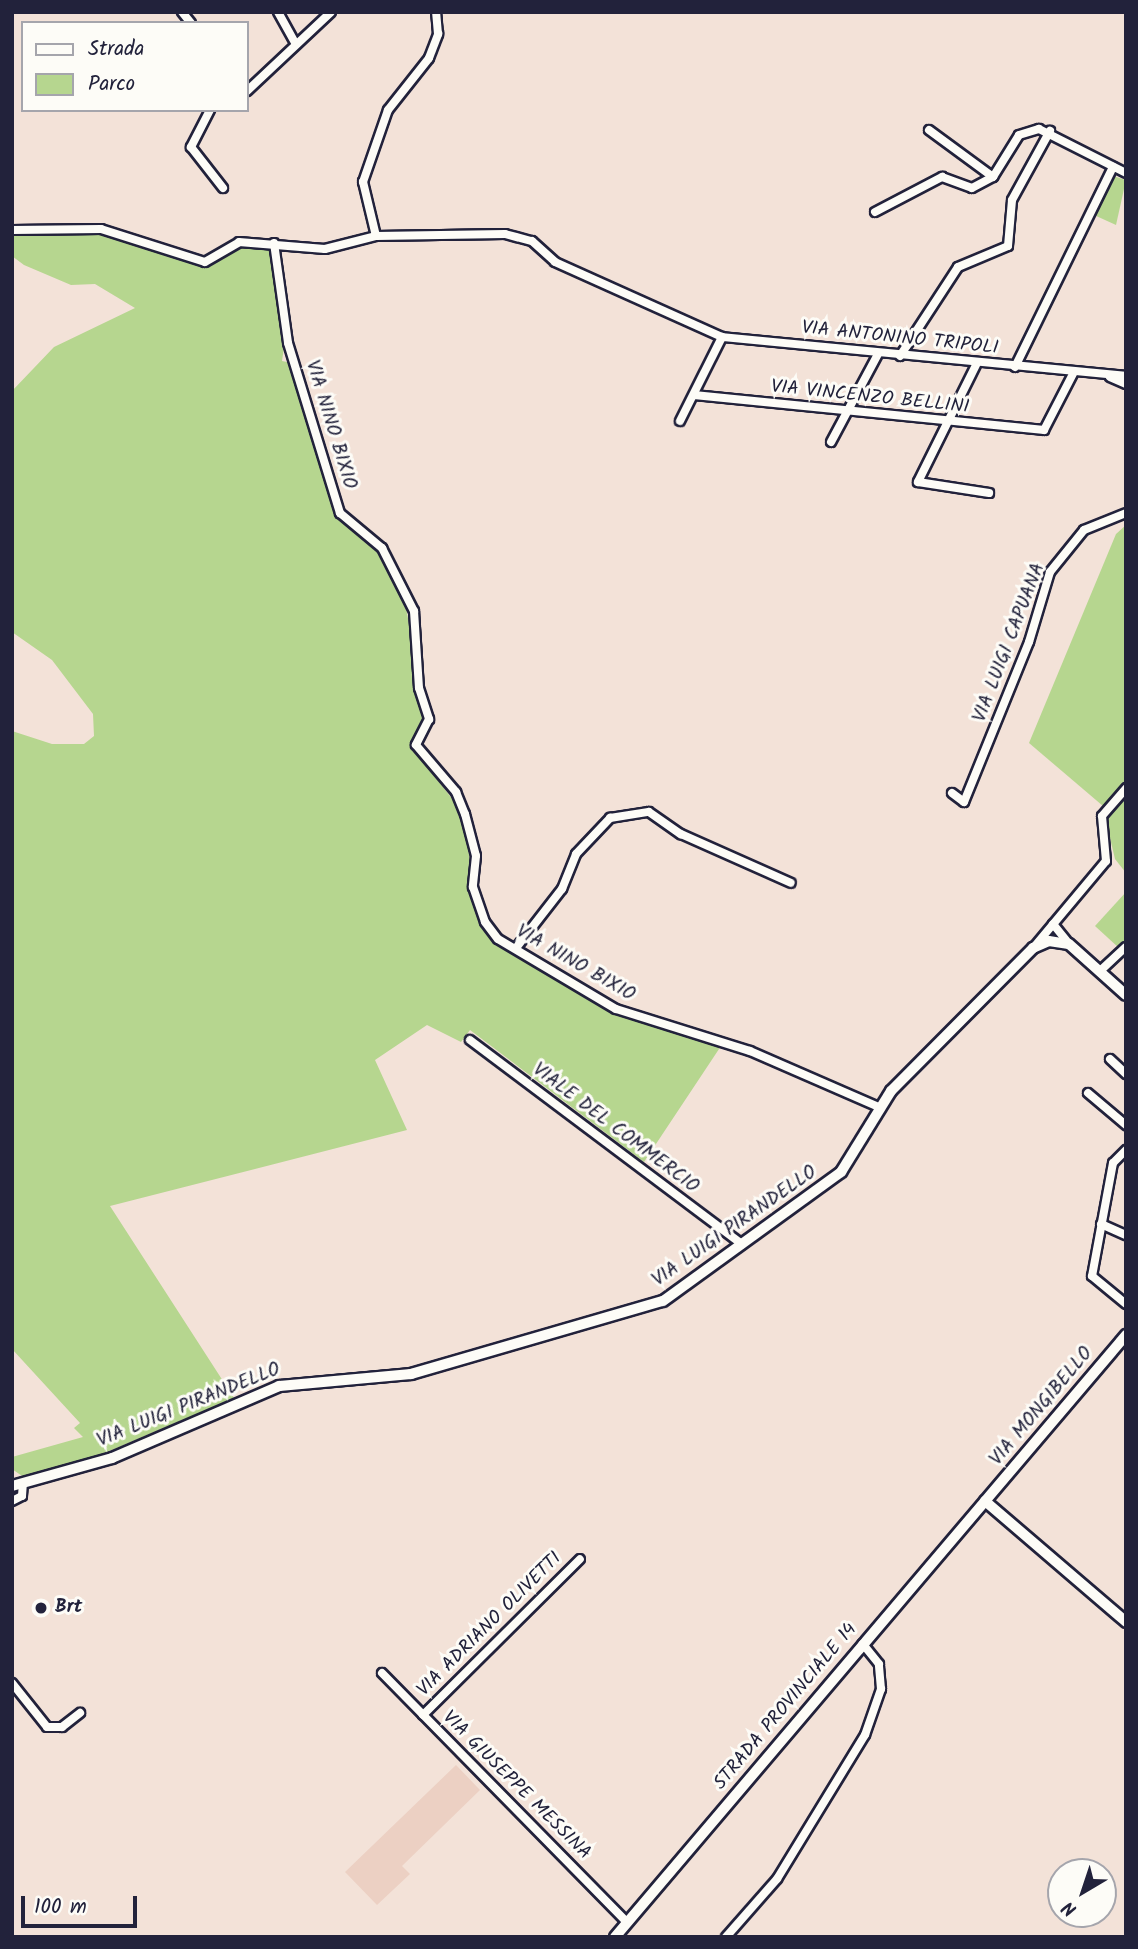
<!DOCTYPE html>
<html>
<head>
<meta charset="utf-8">
<style>
	body { margin:0 }
	#map { position:relative; width:1138px; height:1949px; overflow:hidden; background:#f3e2d8; font-family:Kalam,sans-serif }
	div>[style] { position:absolute }
	.built>* { inset:0; background:#ecd0c3 }
	.green>* { inset:0; background:#b6d68f }
	.roads { filter:drop-shadow(2px 0 #22223b) drop-shadow(-2px 0 #22223b) drop-shadow(0 2px #22223b) drop-shadow(0 -2px #22223b) }
	.minor>* { height:8px; margin:-4px; padding:0 4px; transform-origin:4px; border-radius:4px; background:#fdfcf7 }
	.tertiary>* { height:10px; margin:-5px; padding:0 5px; transform-origin:5px; border-radius:5px; background:#fdfcf7 }
	.dots>* { width:19px; height:19px; translate:-50% -50%; box-sizing:border-box; border:4px solid #fdfcf7; border-radius:50% }
	span { translate:-50% -50%; white-space:nowrap; text-align:center; line-height:1.15; -webkit-text-stroke:6px #fdfcf7; paint-order:stroke }
	.street-label { font-size:19px; color:#22223b }
	.poi-label { font-size:19px; color:#22223b; font-weight:700 }
	.left { translate:0 -50%; text-align:left }
	.frame { position:absolute; inset:0; border:14px solid #22223b; pointer-events:none }
	.legend { position:absolute; left:21px; top:21px; width:228px; height:91px; box-sizing:border-box; background:#fdfcf7; border:2px solid #a5a5ac; margin:0; padding:9px 12px; list-style:none; font-size:21px; color:#22223b }
	.legend li { display:flex; align-items:center; gap:14px; height:35px }
	.legend b { width:35px; border:2px solid #a5a5ac }
	.north { position:absolute; left:1047px; top:1858px; width:70px; height:70px; box-sizing:border-box; background:#fdfcf7; border:2px solid #a5a5ac; border-radius:50%; rotate:219deg; font-size:19px; font-weight:700; line-height:28px; text-align:center; color:#22223b }
	.north::after { content:''; display:block; margin:auto; width:24px; height:32px; background:#22223b; clip-path:polygon(50% 0,100% 100%,50% 72%,0 100%) }
	.scale { position:absolute; left:21px; top:1896px; width:116px; height:32px; box-sizing:border-box; border:4px solid #22223b; border-top:0; padding-left:9px; font-size:21px; line-height:24px; white-space:nowrap; color:#22223b; -webkit-text-stroke:5px #fdfcf7; paint-order:stroke }
</style>
</head>
<body>
<div id="map">
	<div class="built">
		<div style="clip-path:polygon(456px 1765px,480px 1790px,402px 1866px,410px 1874px,377px 1905px,345px 1872px)"></div>
	</div>
	<div class="green">
		<div style="clip-path:polygon(1113px 176px,1126px 180px,1116px 225px,1094px 215px)"></div>
		<div style="clip-path:polygon(12px 232px,96px 233px,204px 264px,239px 246px,269px 247px,285px 341px,282px 361px,292px 363px,337px 515px,380px 550px,406px 607px,425px 717px,410px 745px,461px 810px,481px 920px,497px 944px,539px 962px,618px 1015px,721px 1046px,644px 1162px,470px 1030px,461px 1042px,427px 1025px,375px 1060px,407px 1130px,110px 1206px,234px 1398px,100px 1455px,25px 1478px,12px 1469px,12px 1457px,83px 1437px,74px 1428px,80px 1423px,12px 1349px,12px 731px,52px 744px,84px 744px,94px 736px,93px 714px,52px 660px,12px 632px,12px 391px,54px 347px,135px 308px,95px 284px,71px 285px,24px 265px,12px 256px)"></div>
		<div style="clip-path:polygon(1126px 525px,1126px 785px,1103px 806px,1029px 743px,1116px 534px)"></div>
		<div style="clip-path:polygon(1126px 792px,1126px 873px,1115px 859px,1106px 821px)"></div>
		<div style="clip-path:polygon(1126px 892px,1126px 942px,1119px 948px,1095px 926px)"></div>
	</div>
	<div class="roads">
		<div class="minor">
			<div style="left:182px;top:12px;width:14px;rotate:51deg"></div>
			<div style="left:278px;top:12px;width:37px;rotate:61deg"></div>
			<div style="left:247px;top:91px;width:115px;rotate:-43.2deg"></div>
			<div style="left:210px;top:110px;width:42px;rotate:117.2deg"></div>
			<div style="left:191px;top:147px;width:52px;rotate:52deg"></div>
			<div style="left:929px;top:130px;width:79px;rotate:36.3deg"></div>
			<div style="left:875px;top:212px;width:76px;rotate:-27.6deg"></div>
			<div style="left:942px;top:177px;width:32px;rotate:20deg"></div>
			<div style="left:972px;top:188px;width:24px;rotate:-28deg"></div>
			<div style="left:993px;top:177px;width:49px;rotate:-58.2deg"></div>
			<div style="left:1019px;top:135px;width:21px;rotate:-17deg"></div>
			<div style="left:1039px;top:129px;width:97px;rotate:26.8deg"></div>
			<div style="left:12px;top:230px;width:89px;rotate:-0.6deg"></div>
			<div style="left:101px;top:229px;width:109px;rotate:17.6deg"></div>
			<div style="left:205px;top:262px;width:39px;rotate:-30deg"></div>
			<div style="left:239px;top:242px;width:86px;rotate:4.7deg"></div>
			<div style="left:325px;top:249px;width:53px;rotate:-14.3deg"></div>
			<div style="left:376px;top:236px;width:129px;rotate:-0.9deg"></div>
			<div style="left:505px;top:234px;width:28px;rotate:15deg"></div>
			<div style="left:532px;top:241px;width:31px;rotate:42deg"></div>
			<div style="left:555px;top:262px;width:183px;rotate:24.2deg"></div>
			<div style="left:722px;top:337px;width:406px;rotate:5.5deg"></div>
			<div style="left:376px;top:236px;width:56px;rotate:-103.5deg"></div>
			<div style="left:363px;top:182px;width:76px;rotate:-70.9deg"></div>
			<div style="left:388px;top:110px;width:66px;rotate:-51.7deg"></div>
			<div style="left:429px;top:58px;width:26px;rotate:-69deg"></div>
			<div style="left:438px;top:34px;width:22px;rotate:-95deg"></div>
			<div style="left:274px;top:243px;width:101px;rotate:82deg"></div>
			<div style="left:288px;top:343px;width:178px;rotate:73deg"></div>
			<div style="left:340px;top:513px;width:55px;rotate:39.8deg"></div>
			<div style="left:382px;top:548px;width:71px;rotate:63.1deg"></div>
			<div style="left:414px;top:611px;width:77px;rotate:86.3deg"></div>
			<div style="left:419px;top:688px;width:33px;rotate:72deg"></div>
			<div style="left:429px;top:719px;width:29px;rotate:117deg"></div>
			<div style="left:416px;top:745px;width:62px;rotate:49.6deg"></div>
			<div style="left:456px;top:792px;width:24px;rotate:68deg"></div>
			<div style="left:465px;top:814px;width:43px;rotate:75.3deg"></div>
			<div style="left:476px;top:856px;width:31px;rotate:96deg"></div>
			<div style="left:473px;top:887px;width:37px;rotate:71deg"></div>
			<div style="left:485px;top:922px;width:21px;rotate:53deg"></div>
			<div style="left:498px;top:939px;width:137px;rotate:30.7deg"></div>
			<div style="left:616px;top:1009px;width:140px;rotate:17.4deg"></div>
			<div style="left:750px;top:1051px;width:141px;rotate:23.5deg"></div>
			<div style="left:900px;top:356px;width:106px;rotate:-56.9deg"></div>
			<div style="left:958px;top:267px;width:54px;rotate:-22.8deg"></div>
			<div style="left:1008px;top:246px;width:46px;rotate:-85deg"></div>
			<div style="left:1012px;top:200px;width:79px;rotate:-61.2deg"></div>
			<div style="left:977px;top:363px;width:133px;rotate:116.4deg"></div>
			<div style="left:918px;top:482px;width:72px;rotate:8.8deg"></div>
			<div style="left:1015px;top:367px;width:223px;rotate:-63.9deg"></div>
			<div style="left:1110px;top:377px;width:17px;rotate:24deg"></div>
			<div style="left:694px;top:395px;width:352px;rotate:5.7deg"></div>
			<div style="left:1044px;top:430px;width:65px;rotate:-62.7deg"></div>
			<div style="left:680px;top:421px;width:94px;rotate:-63.4deg"></div>
			<div style="left:831px;top:442px;width:100px;rotate:-61.9deg"></div>
			<div style="left:952px;top:793px;width:15px;rotate:37deg"></div>
			<div style="left:964px;top:802px;width:173px;rotate:-67.9deg"></div>
			<div style="left:1029px;top:642px;width:73px;rotate:-73.3deg"></div>
			<div style="left:1050px;top:572px;width:54px;rotate:-51deg"></div>
			<div style="left:1084px;top:530px;width:45px;rotate:-22deg"></div>
			<div style="left:1053px;top:924px;width:26px;rotate:51deg"></div>
			<div style="left:1034px;top:947px;width:112px;rotate:-50.1deg"></div>
			<div style="left:1106px;top:861px;width:45px;rotate:-95.1deg"></div>
			<div style="left:1102px;top:816px;width:37px;rotate:-49deg"></div>
			<div style="left:516px;top:948px;width:75px;rotate:-52.1deg"></div>
			<div style="left:562px;top:889px;width:38px;rotate:-68deg"></div>
			<div style="left:576px;top:854px;width:50px;rotate:-46.6deg"></div>
			<div style="left:610px;top:818px;width:39px;rotate:-9deg"></div>
			<div style="left:649px;top:812px;width:39px;rotate:35deg"></div>
			<div style="left:681px;top:834px;width:120px;rotate:24deg"></div>
			<div style="left:1100px;top:971px;width:35px;rotate:-43deg"></div>
			<div style="left:470px;top:1040px;width:340px;rotate:36.9deg"></div>
			<div style="left:1110px;top:1059px;width:22px;rotate:43deg"></div>
			<div style="left:1088px;top:1093px;width:50px;rotate:40.1deg"></div>
			<div style="left:1126px;top:1150px;width:18px;rotate:135deg"></div>
			<div style="left:1113px;top:1163px;width:115px;rotate:100.5deg"></div>
			<div style="left:1092px;top:1276px;width:44px;rotate:39.5deg"></div>
			<div style="left:1101px;top:1224px;width:27px;rotate:24deg"></div>
			<div style="left:12px;top:1501px;width:11px;rotate:-27deg"></div>
			<div style="left:22px;top:1496px;width:13px;rotate:-86deg"></div>
			<div style="left:382px;top:1673px;width:349px;rotate:45.5deg"></div>
			<div style="left:12px;top:1683px;width:56px;rotate:51.5deg"></div>
			<div style="left:47px;top:1727px;width:15px"></div>
			<div style="left:62px;top:1727px;width:23px;rotate:-38deg"></div>
			<div style="left:423px;top:1715px;width:221px;rotate:-44.8deg"></div>
			<div style="left:726px;top:1937px;width:77px;rotate:-48.7deg"></div>
			<div style="left:777px;top:1879px;width:169px;rotate:-58.6deg"></div>
			<div style="left:865px;top:1735px;width:49px;rotate:-70.8deg"></div>
			<div style="left:881px;top:1689px;width:25px;rotate:-95deg"></div>
			<div style="left:879px;top:1664px;width:26px;rotate:-129deg"></div>
		</div>
		<div class="tertiary">
			<div style="left:12px;top:1486px;width:104px;rotate:-15.6deg"></div>
			<div style="left:112px;top:1458px;width:182px;rotate:-23.3deg"></div>
			<div style="left:279px;top:1386px;width:133px;rotate:-5.2deg"></div>
			<div style="left:411px;top:1374px;width:262px;rotate:-16.2deg"></div>
			<div style="left:663px;top:1301px;width:220px;rotate:-35.9deg"></div>
			<div style="left:841px;top:1172px;width:95px;rotate:-58.3deg"></div>
			<div style="left:891px;top:1091px;width:202px;rotate:-45.2deg"></div>
			<div style="left:1033px;top:948px;width:17px;rotate:-24deg"></div>
			<div style="left:1049px;top:941px;width:20px;rotate:9deg"></div>
			<div style="left:1069px;top:944px;width:76px;rotate:41.8deg"></div>
			<div style="left:985px;top:1501px;width:186px;rotate:40.6deg"></div>
			<div style="left:615px;top:1937px;width:790px;rotate:-49.67deg"></div>
		</div>
	</div>
	<div class="dots">
		<div style="left:41px;top:1608px;background:#22223b"></div>
	</div>
	<div class="street-label">
		<span style="left:900px;top:339px;rotate:6deg">VIA ANTONINO TRIPOLI</span>
		<span style="left:870px;top:398px;rotate:6deg">VIA VINCENZO BELLINI</span>
		<span style="left:330px;top:425px;rotate:73deg">VIA NINO BIXIO</span>
		<span style="left:1010px;top:643px;rotate:-69deg">VIA LUIGI CAPUANA</span>
		<span style="left:575px;top:964px;rotate:30deg">VIA NINO BIXIO</span>
		<span style="left:615px;top:1129px;rotate:37deg">VIALE DEL COMMERCIO</span>
		<span style="left:735px;top:1227px;rotate:-35deg">VIA LUIGI PIRANDELLO</span>
		<span style="left:189px;top:1406px;rotate:-22deg">VIA LUIGI PIRANDELLO</span>
		<span style="left:1042px;top:1407px;rotate:-50deg">VIA MONGIBELLO</span>
		<span style="left:490px;top:1625px;rotate:-45deg">VIA ADRIANO OLIVETTI</span>
		<span style="left:786px;top:1707px;rotate:-50deg">STRADA PROVINCIALE 14</span>
		<span style="left:516px;top:1786px;rotate:45deg">VIA GIUSEPPE MESSINA</span>
	</div>
	<div class="poi-label">
		<span class="left" style="left:55px;top:1608px">Brt</span>
	</div>
	<div class="frame"></div>
	<ul class="legend">
	<li><b style="height:9px;background:#fdfcf7"></b>Strada</li>
	<li><b style="height:19px;background:#b6d68f"></b>Parco</li>
	</ul>
	<div class="north">N</div>
	<div class="scale">100 m</div>
</div>
</body>
</html>
